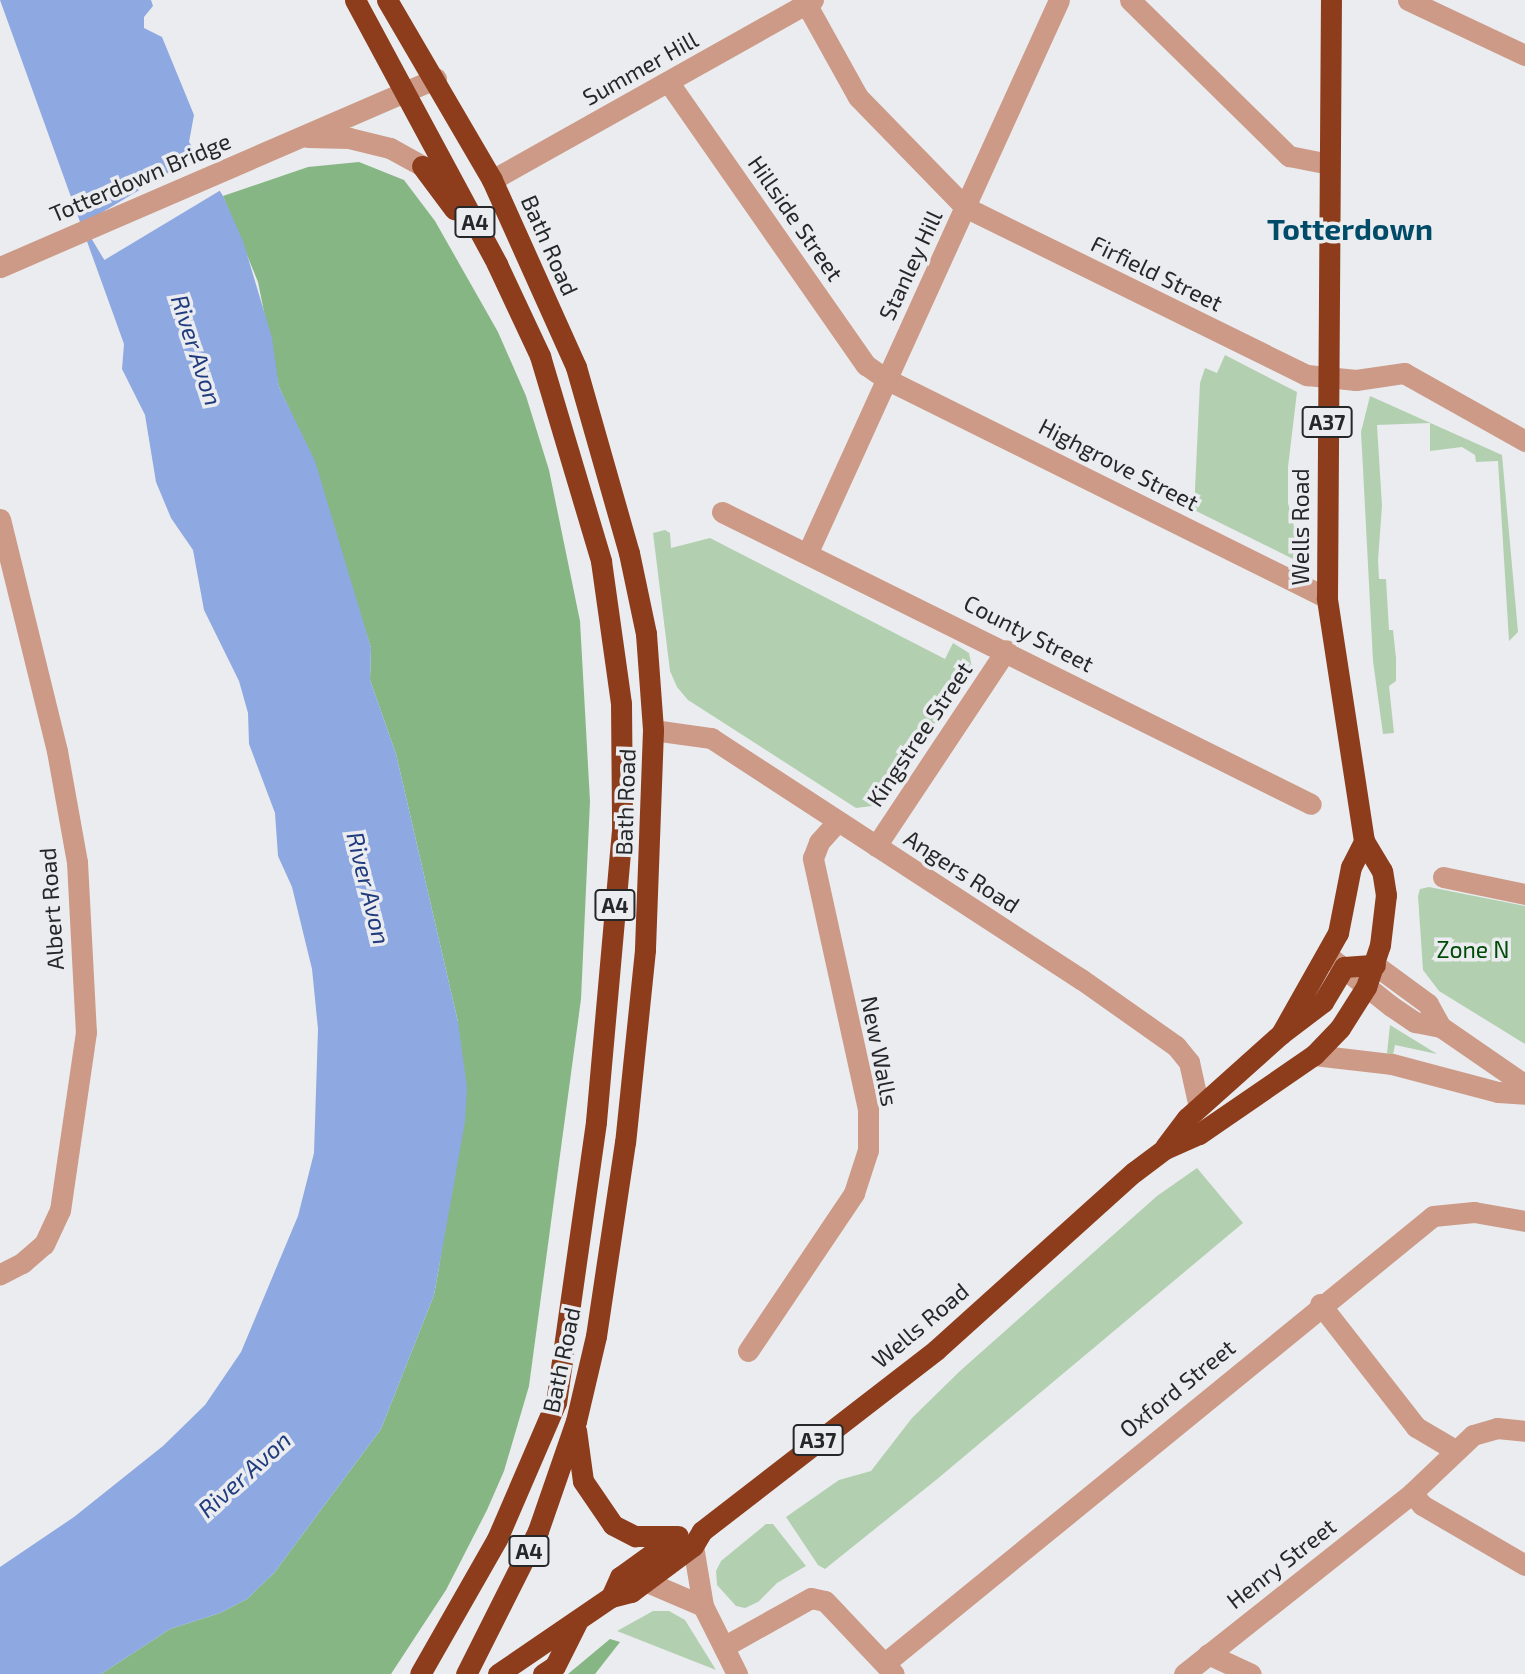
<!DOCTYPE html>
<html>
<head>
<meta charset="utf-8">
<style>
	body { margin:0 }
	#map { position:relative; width:1525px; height:1674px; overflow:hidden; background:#eaecf0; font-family:"Exo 2",sans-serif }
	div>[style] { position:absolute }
	.green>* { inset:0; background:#b2d0b0 }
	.forest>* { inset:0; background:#86b684 }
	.water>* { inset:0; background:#8ea8e1 }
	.pier>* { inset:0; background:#eaecf0; transform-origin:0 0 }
	.minor>* { height:21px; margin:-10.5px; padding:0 10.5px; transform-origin:10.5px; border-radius:10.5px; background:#cc9a86 }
	.highway>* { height:21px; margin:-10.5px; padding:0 10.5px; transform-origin:10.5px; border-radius:10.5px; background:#8d3d1b }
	span { translate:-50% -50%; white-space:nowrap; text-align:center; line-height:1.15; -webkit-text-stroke:7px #eaecf0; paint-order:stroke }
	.shield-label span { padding:2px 5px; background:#eaecf0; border:2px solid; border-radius:5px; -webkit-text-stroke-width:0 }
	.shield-label { font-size:21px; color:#262728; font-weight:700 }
	.street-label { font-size:23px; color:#262728 }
	.park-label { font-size:23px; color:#004b07 }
	.water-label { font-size:24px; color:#203b7d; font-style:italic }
	.district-label { font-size:30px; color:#004b68; font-weight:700 }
</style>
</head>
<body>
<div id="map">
	<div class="green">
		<div style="clip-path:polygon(1225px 355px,1297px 392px,1288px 467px,1288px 503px,1295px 531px,1293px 559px,1194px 510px,1200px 383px,1205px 368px,1217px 373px)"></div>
		<div style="clip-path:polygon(1370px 396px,1502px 455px,1518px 632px,1509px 641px,1498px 461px,1476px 462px,1475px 455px,1462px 447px,1430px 451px,1430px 423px,1377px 425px,1382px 506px,1378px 560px,1379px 579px,1386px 579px,1389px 630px,1393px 630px,1396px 658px,1396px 681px,1389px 686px,1394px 733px,1383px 734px,1373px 661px,1363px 469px,1361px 432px)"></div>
		<div style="clip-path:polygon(665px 530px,670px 533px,671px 548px,710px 538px,945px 659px,953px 643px,969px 653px,972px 668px,880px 805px,856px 808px,688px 700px,677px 687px,670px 671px,653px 533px)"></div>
		<div style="clip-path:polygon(1429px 887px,1525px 906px,1525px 1044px,1439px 991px,1423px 970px,1418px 896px,1420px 889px)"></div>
		<div style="clip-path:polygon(1390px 1025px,1437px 1054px,1395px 1045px,1393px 1055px,1387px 1053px)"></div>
		<div style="clip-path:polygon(1197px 1168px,1243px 1223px,936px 1480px,825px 1569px,818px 1565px,786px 1517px,839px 1480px,871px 1471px,912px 1418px,960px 1371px,1157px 1196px)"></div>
		<div style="clip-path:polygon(766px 1524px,773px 1524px,806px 1566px,777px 1583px,758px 1602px,745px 1608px,736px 1606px,717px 1585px,716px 1571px,721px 1561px)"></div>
		<div style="clip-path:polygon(653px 1611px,669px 1611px,685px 1620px,716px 1670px,617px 1631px)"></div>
	</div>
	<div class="forest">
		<div style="clip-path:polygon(359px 162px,404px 180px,435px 221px,498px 332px,526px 396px,549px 470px,580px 621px,590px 801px,581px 999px,529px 1386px,504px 1471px,487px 1510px,446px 1590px,391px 1674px,101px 1674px,170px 1629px,220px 1613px,247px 1599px,274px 1573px,381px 1429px,434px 1295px,439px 1267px,453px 1171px,458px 1022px,396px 754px,370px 680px,371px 648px,302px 436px,279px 387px,258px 282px,223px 196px,308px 167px)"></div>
		<div style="clip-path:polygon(610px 1639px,620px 1642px,595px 1674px,568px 1674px)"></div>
	</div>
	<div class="water">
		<div style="clip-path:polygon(0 0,151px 0,153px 6px,144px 17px,144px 28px,162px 37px,194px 115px,189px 142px,223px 196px,243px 241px,272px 338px,279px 387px,315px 461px,371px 648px,370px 680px,396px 754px,458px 1022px,467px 1087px,465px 1122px,434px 1295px,381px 1429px,274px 1573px,247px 1599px,220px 1613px,170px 1629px,101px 1674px,0 1674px,0 1567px,74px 1517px,163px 1446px,205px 1405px,241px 1352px,298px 1216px,314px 1153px,318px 1029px,312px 969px,292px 887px,278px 856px,275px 813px,249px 744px,248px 713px,239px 681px,204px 610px,193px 550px,171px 518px,156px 482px,145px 415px,122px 369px,124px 344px)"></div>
	</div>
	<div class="pier">
		<div style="left:201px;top:153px;width:42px;height:138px;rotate:59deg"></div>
	</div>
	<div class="minor">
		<div style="left:804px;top:0;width:111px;rotate:60.9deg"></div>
		<div style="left:858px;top:97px;width:153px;rotate:45.8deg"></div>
		<div style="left:965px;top:207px;width:381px;rotate:26.2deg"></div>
		<div style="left:1307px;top:375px;width:49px;rotate:5.8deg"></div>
		<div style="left:1356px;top:380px;width:49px;rotate:-8.3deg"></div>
		<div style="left:1404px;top:373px;width:139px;rotate:29.3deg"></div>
		<div style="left:1130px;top:0;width:223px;rotate:44.5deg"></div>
		<div style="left:1289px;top:156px;width:41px;rotate:11.3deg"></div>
		<div style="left:1408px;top:0;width:129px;rotate:25.2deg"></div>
		<div style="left:669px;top:83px;width:344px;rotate:55.1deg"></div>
		<div style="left:866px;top:365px;width:24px;rotate:35deg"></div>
		<div style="left:886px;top:379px;width:492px;rotate:26.4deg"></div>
		<div style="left:307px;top:137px;width:42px;rotate:1.4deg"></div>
		<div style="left:349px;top:138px;width:42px;rotate:13.7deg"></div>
		<div style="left:390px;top:148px;width:37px;rotate:29deg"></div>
		<div style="left:492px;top:180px;width:368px;rotate:-29.3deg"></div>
		<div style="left:0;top:267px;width:475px;rotate:-23.4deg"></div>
		<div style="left:722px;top:512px;width:657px;rotate:26.37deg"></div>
		<div style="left:0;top:519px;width:239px;rotate:76.2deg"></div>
		<div style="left:57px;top:751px;width:113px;rotate:79.8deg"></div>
		<div style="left:77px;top:862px;width:170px;rotate:87deg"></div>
		<div style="left:86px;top:1032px;width:180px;rotate:98.3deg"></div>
		<div style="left:60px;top:1210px;width:38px;rotate:115deg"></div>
		<div style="left:44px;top:1244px;width:29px;rotate:139deg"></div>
		<div style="left:22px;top:1263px;width:25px;rotate:153deg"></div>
		<div style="left:808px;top:552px;width:606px;rotate:-65.55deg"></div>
		<div style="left:653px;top:730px;width:59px;rotate:7.9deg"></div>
		<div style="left:711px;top:738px;width:442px;rotate:33.1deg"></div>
		<div style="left:1081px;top:979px;width:116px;rotate:35.2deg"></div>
		<div style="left:1176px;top:1046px;width:21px;rotate:51deg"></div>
		<div style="left:1189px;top:1062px;width:46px;rotate:77.5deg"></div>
		<div style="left:876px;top:846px;width:235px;rotate:-56.4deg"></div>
		<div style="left:1443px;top:877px;width:84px;rotate:11.7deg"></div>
		<div style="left:1332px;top:959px;width:75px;rotate:38.5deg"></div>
		<div style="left:1391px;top:1006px;width:29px;rotate:34deg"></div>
		<div style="left:1415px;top:1022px;width:26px;rotate:11deg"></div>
		<div style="left:1441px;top:1027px;width:102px;rotate:34.6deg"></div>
		<div style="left:1375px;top:965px;width:66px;rotate:36.3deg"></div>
		<div style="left:1428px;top:1004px;width:26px;rotate:61deg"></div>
		<div style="left:1314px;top:1055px;width:79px;rotate:6.6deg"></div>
		<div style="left:1392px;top:1064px;width:110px;rotate:14.8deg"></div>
		<div style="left:1498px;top:1092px;width:27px;rotate:4deg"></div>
		<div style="left:1320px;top:1304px;width:156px;rotate:52deg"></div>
		<div style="left:1416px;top:1427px;width:45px;rotate:30.5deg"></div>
		<div style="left:748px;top:1351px;width:190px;rotate:-56.1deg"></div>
		<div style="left:854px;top:1193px;width:45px;rotate:-72deg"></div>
		<div style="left:868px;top:1150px;width:41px;rotate:-90deg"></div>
		<div style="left:868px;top:1109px;width:257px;rotate:-102.4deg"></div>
		<div style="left:813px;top:858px;width:17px;rotate:-69deg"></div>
		<div style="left:819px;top:842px;width:28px;rotate:-48deg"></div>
		<div style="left:1412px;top:1493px;width:16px;rotate:50deg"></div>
		<div style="left:1422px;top:1505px;width:119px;rotate:30.2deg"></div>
		<div style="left:693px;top:1546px;width:61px;rotate:80.5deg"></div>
		<div style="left:703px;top:1606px;width:76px;rotate:63.4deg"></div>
		<div style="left:645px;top:1581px;width:63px;rotate:23.3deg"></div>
		<div style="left:725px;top:1646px;width:98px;rotate:-29.2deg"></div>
		<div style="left:811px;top:1598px;width:14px;rotate:12deg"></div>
		<div style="left:825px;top:1601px;width:100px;rotate:46.6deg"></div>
		<div style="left:1208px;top:1654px;width:47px;rotate:24.9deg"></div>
		<div style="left:885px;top:1663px;width:707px;rotate:-39.2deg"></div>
		<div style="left:1433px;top:1216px;width:41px;rotate:-5.6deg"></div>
		<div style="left:1474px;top:1212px;width:52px;rotate:10deg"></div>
		<div style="left:1184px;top:1674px;width:291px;rotate:-38.4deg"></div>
		<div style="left:1412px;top:1493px;width:84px;rotate:-43.6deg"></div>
		<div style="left:1473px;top:1435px;width:25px;rotate:-16deg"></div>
		<div style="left:1497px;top:1428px;width:28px;rotate:6deg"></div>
	</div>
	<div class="highway">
		<div style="left:355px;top:0;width:300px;rotate:61.7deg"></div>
		<div style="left:497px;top:264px;width:102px;rotate:64.9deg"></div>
		<div style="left:540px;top:356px;width:214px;rotate:73.4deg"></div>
		<div style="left:601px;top:561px;width:143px;rotate:82deg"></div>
		<div style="left:621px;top:703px;width:127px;rotate:89.5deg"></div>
		<div style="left:622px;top:830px;width:293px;rotate:95.1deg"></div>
		<div style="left:596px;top:1122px;width:283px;rotate:98.1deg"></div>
		<div style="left:556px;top:1402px;width:149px;rotate:113.3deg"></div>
		<div style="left:497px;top:1539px;width:155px;rotate:119.7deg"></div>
		<div style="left:387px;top:0;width:208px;rotate:59.7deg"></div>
		<div style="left:492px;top:180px;width:205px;rotate:65.8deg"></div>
		<div style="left:576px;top:367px;width:193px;rotate:74.1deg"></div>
		<div style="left:629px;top:553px;width:83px;rotate:78.1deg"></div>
		<div style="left:646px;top:634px;width:96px;rotate:85.8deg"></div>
		<div style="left:653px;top:730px;width:220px;rotate:92.1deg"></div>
		<div style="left:645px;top:950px;width:193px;rotate:95.9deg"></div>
		<div style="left:625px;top:1142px;width:196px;rotate:98.5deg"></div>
		<div style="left:596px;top:1336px;width:87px;rotate:103.2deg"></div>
		<div style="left:576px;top:1421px;width:116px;rotate:109.1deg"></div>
		<div style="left:538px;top:1531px;width:160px;rotate:116.7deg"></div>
		<div style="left:422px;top:166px;width:54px;rotate:53.3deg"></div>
		<div style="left:1281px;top:1034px;width:53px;rotate:-37.3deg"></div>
		<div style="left:1323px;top:1002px;width:41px;rotate:-59deg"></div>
		<div style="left:1344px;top:967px;width:31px;rotate:-4deg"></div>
		<div style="left:1165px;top:1147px;width:36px;rotate:-53deg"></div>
		<div style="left:1187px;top:1118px;width:126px;rotate:-41.8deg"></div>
		<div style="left:1281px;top:1034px;width:116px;rotate:-60.6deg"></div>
		<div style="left:1338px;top:933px;width:67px;rotate:-78.9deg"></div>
		<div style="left:1351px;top:867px;width:29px;rotate:-63deg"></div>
		<div style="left:576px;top:1430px;width:51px;rotate:82.2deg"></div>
		<div style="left:583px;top:1481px;width:53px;rotate:55.7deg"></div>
		<div style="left:613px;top:1525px;width:25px;rotate:27deg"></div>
		<div style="left:635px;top:1536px;width:43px"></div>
		<div style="left:611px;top:1597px;width:22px;rotate:-66deg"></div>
		<div style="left:620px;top:1577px;width:67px;rotate:-35.8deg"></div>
		<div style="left:498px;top:1674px;width:137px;rotate:-34.3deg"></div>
		<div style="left:611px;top:1597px;width:21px;rotate:-14deg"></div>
		<div style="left:631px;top:1592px;width:77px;rotate:-36.6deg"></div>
		<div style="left:693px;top:1546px;width:17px;rotate:-59deg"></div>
		<div style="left:702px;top:1531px;width:296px;rotate:-37.7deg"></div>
		<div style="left:936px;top:1350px;width:266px;rotate:-42deg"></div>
		<div style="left:1134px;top:1172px;width:39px;rotate:-37deg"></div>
		<div style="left:1165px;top:1149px;width:37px;rotate:-24deg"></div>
		<div style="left:1199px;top:1134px;width:140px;rotate:-34.5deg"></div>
		<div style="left:1314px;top:1055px;width:37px;rotate:-46deg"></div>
		<div style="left:1340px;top:1028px;width:49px;rotate:-57.6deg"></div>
		<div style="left:1366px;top:987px;width:44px;rotate:-71.6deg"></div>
		<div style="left:1380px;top:945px;width:50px;rotate:-83.2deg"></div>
		<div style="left:1386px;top:895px;width:24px;rotate:-99deg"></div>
		<div style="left:1382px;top:871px;width:35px;rotate:-121deg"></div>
		<div style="left:1364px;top:841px;width:246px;rotate:-98.7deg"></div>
		<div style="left:1327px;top:598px;width:598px;rotate:-89.62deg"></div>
		<div style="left:543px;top:1674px;width:14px;rotate:-34deg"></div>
		<div style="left:555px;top:1666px;width:49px;rotate:-63.4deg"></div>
	</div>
	<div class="shield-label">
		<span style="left:475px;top:222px">A4</span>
		<span style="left:1327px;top:422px">A37</span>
		<span style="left:615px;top:905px">A4</span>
		<span style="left:818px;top:1440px">A37</span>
		<span style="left:529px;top:1551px">A4</span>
	</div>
	<div class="street-label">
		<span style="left:640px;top:68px;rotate:-29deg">Summer Hill</span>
		<span style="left:140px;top:177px;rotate:-23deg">Totterdown Bridge</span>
		<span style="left:796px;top:218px;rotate:55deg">Hillside Street</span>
		<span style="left:550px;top:245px;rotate:66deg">Bath Road</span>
		<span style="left:910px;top:265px;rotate:-65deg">Stanley Hill</span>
		<span style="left:1157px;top:273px;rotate:26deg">Firfield Street</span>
		<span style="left:1119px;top:464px;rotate:27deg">Highgrove Street</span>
		<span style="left:1300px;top:527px;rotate:-90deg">Wells Road</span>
		<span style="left:1029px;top:633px;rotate:27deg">County Street</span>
		<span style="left:919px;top:734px;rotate:-56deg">Kingstree Street</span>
		<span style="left:625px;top:802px;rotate:-88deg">Bath Road</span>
		<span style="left:962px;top:871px;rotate:33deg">Angers Road</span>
		<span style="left:51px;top:909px;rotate:-94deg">Albert Road</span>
		<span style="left:880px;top:1051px;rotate:79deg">New Walls</span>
		<span style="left:920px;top:1325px;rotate:-40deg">Wells Road</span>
		<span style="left:561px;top:1360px;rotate:-78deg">Bath Road</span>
		<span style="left:1177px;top:1388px;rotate:-39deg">Oxford Street</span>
		<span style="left:1281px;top:1563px;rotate:-38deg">Henry Street</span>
	</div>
	<div class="park-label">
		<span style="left:1473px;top:949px">Zone N</span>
	</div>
	<div class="water-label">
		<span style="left:197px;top:350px;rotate:72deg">River Avon</span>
		<span style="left:369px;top:888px;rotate:76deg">River Avon</span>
		<span style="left:244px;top:1474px;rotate:-42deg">River Avon</span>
	</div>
	<div class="district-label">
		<span style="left:1350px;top:228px">Totterdown</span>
	</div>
</div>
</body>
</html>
